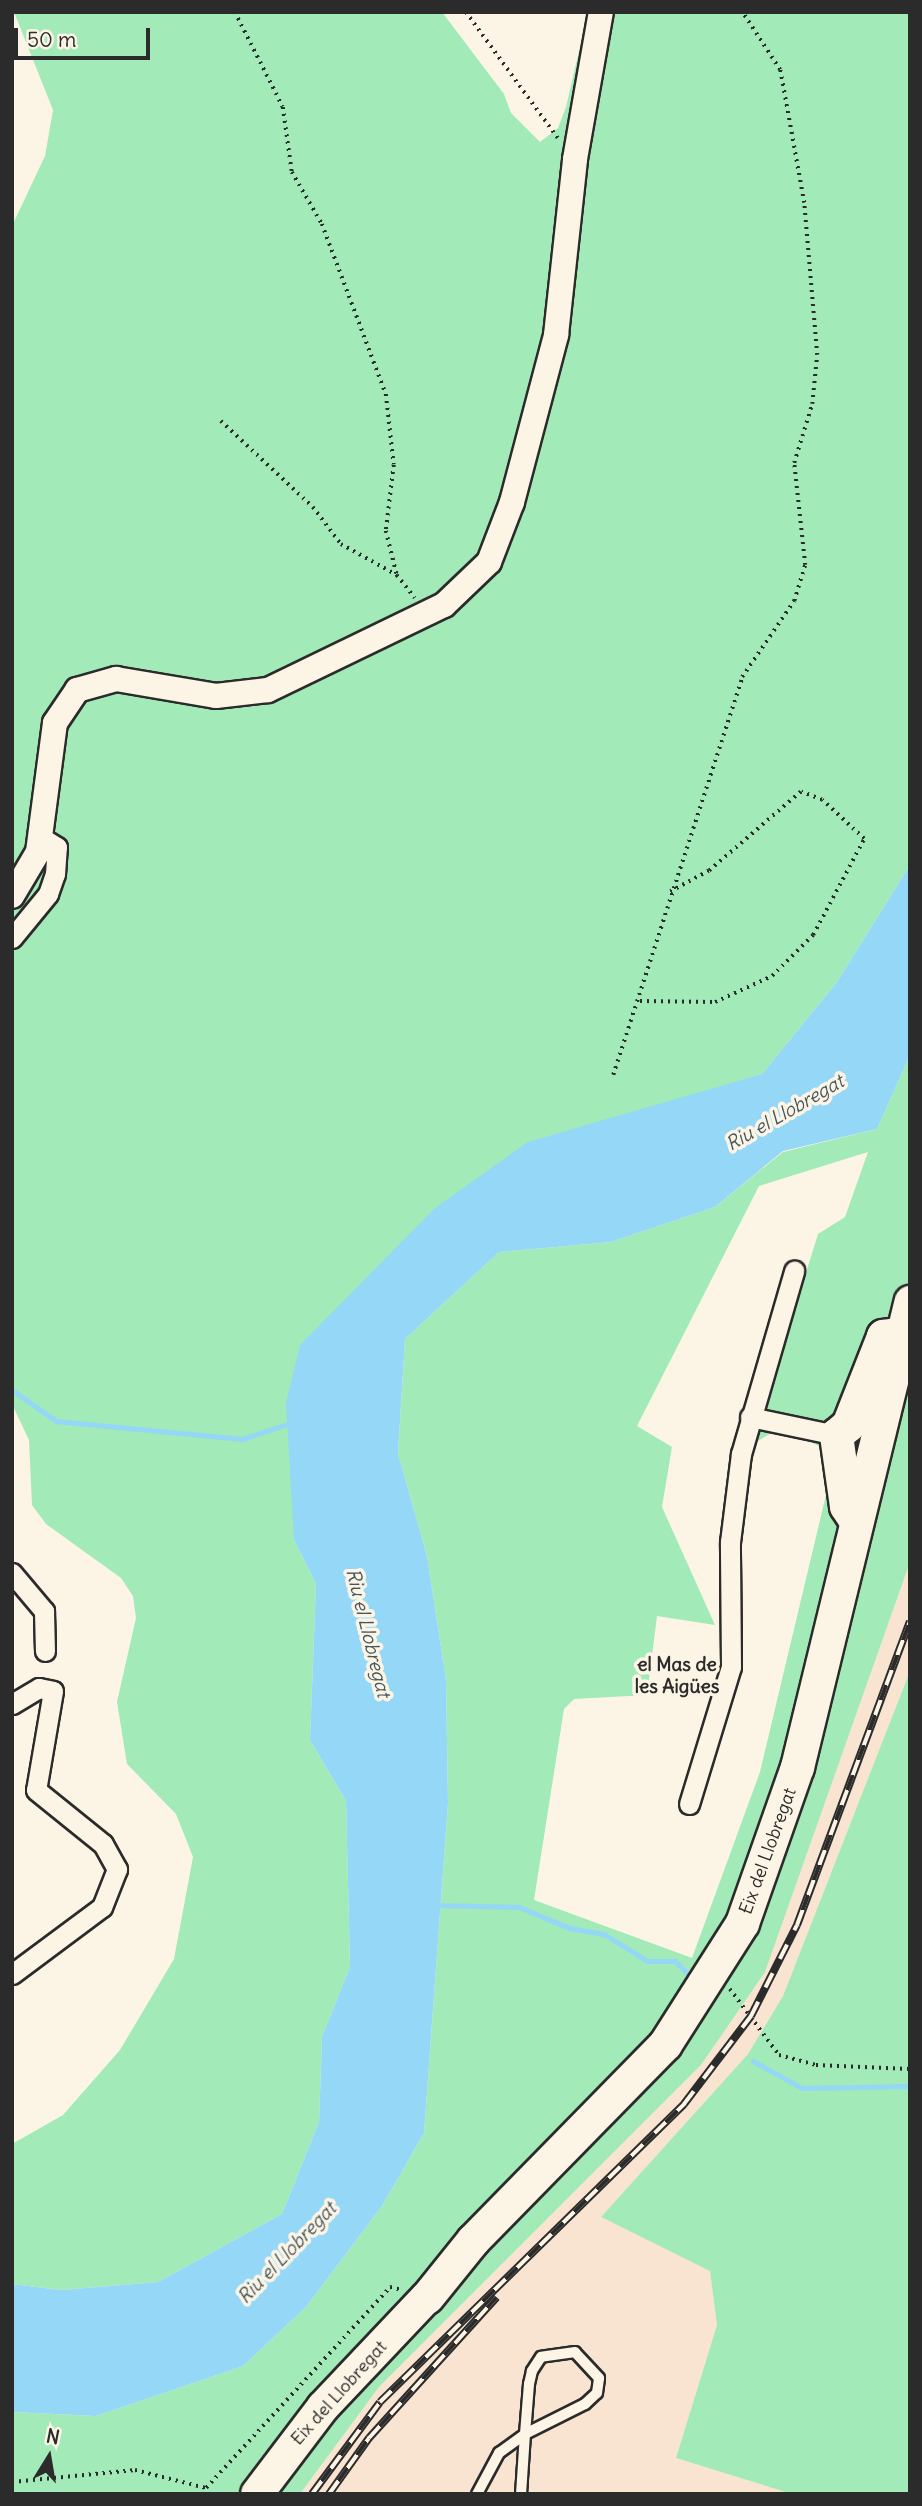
<!DOCTYPE html>
<html>
<head>
<meta charset="utf-8">
<style>
	body { margin:0 }
	#map { position:relative; width:922px; height:2506px; overflow:hidden; background:#fcf5e5; font-family:Delius,sans-serif }
	div>[style] { position:absolute }
	.built>* { inset:0; background:#f9e4d2 }
	.green>* { inset:0; background:#a2eab7 }
	.water>* { inset:0; background:#94d7f6 }
	.stream>* { height:5px; margin:-2.5px; padding:0 2.5px; transform-origin:2.5px; border-radius:2.5px; background:#94d7f6 }
	.path>* { height:3.5px; margin-top:-1.75px; transform-origin:0; background:repeating-linear-gradient(90deg,#2b2b2b 0 2px,transparent 0 7px) }
	.roads { filter:drop-shadow(2px 0 #2b2b2b) drop-shadow(-2px 0 #2b2b2b) drop-shadow(0 2px #2b2b2b) drop-shadow(0 -2px #2b2b2b) }
	.service>* { height:10px; margin:-5px; padding:0 5px; transform-origin:5px; border-radius:5px; background:#fcf5e5 }
	.minor>* { height:19px; margin:-9.5px; padding:0 9.5px; transform-origin:9.5px; border-radius:9.5px; background:#fcf5e5 }
	.tertiary>* { height:24px; margin:-12px; padding:0 12px; transform-origin:12px; border-radius:12px; background:#fcf5e5 }
	.primary>* { height:32px; margin:-16px; padding:0 16px; transform-origin:16px; border-radius:16px; background:#fcf5e5 }
	.trunk>* { height:33px; margin:-16.5px; padding:0 16.5px; transform-origin:16.5px; border-radius:16.5px; background:#fcf5e5 }
	.rail>* { height:8px; margin-top:-4px; transform-origin:0; background:repeating-linear-gradient(90deg,#fcf5e5 0 16px,#2b2b2b 0 32px); box-sizing:border-box; border-block:2px solid #2b2b2b }
	span { translate:-50% -50%; white-space:nowrap; text-align:center; line-height:1.15; -webkit-text-stroke:7px #fcf5e5; paint-order:stroke }
	.street-label { font-size:18px; color:#2b2b2b }
	.water-label { font-size:19px; color:#45565e; font-style:italic }
	.neighbourhood-label { font-size:19px; color:#2b2b2b; font-weight:700 }
	.frame { position:absolute; inset:0; border:14px solid #2b2b2b; pointer-events:none }
	.north { position:absolute; left:14px; top:2422px; width:70px; height:70px; -webkit-text-stroke:5px #fcf5e5; paint-order:stroke; rotate:11deg; font-size:19px; font-weight:700; line-height:28px; text-align:center; color:#2b2b2b }
	.north::after { content:''; display:block; margin:auto; width:24px; height:32px; background:#2b2b2b; clip-path:polygon(50% 0,100% 100%,50% 72%,0 100%) }
	.scale { position:absolute; left:14px; top:28px; width:136px; height:32px; box-sizing:border-box; border:4px solid #2b2b2b; border-top:0; padding-left:9px; font-size:21px; line-height:24px; white-space:nowrap; color:#2b2b2b; -webkit-text-stroke:5px #fcf5e5; paint-order:stroke }
</style>
</head>
<body>
<div id="map">
	<div class="built">
		<div style="clip-path:polygon(910px 1562px,910px 1671px,783px 1996px,748px 2054px,601px 2217px,710px 2270px,717px 2325px,676px 2458px,792px 2494px,300px 2494px,379px 2387px,701px 2065px,764px 1972px)"></div>
	</div>
	<div class="green">
		<div style="clip-path:polygon(14px 12px,442px 12px,504px 94px,511px 113px,540px 142px,558px 128px,566px 107px,588px 12px,910px 12px,910px 865px,837px 982px,762px 1074px,675px 1103px,435px 1208px,294px 1540px,316px 1584px,310px 1740px,346px 1801px,350px 1967px,322px 2037px,319px 2122px,282px 2214px,158px 2282px,61px 2290px,12px 2284px,12px 2144px,63px 2115px,120px 2050px,174px 1959px,193px 1857px,176px 1814px,127px 1764px,117px 1702px,136px 1618px,133px 1596px,121px 1578px,46px 1524px,32px 1505px,29px 1440px,12px 1404px,12px 226px,45px 156px,53px 110px)"></div>
		<div style="clip-path:polygon(evenodd,910px 1055px,910px 1562px,765px 1972px,701px 2065px,379px 2387px,300px 2494px,12px 2494px,12px 2412px,96px 2416px,243px 2366px,306px 2307px,382px 2206px,424px 2133px,448px 1803px,446px 1680px,427px 1556px,398px 1454px,405px 1339px,499px 1252px,611px 1242px,715px 1207px,783px 1152px,877px 1129px,910px 1055px,868px 1152px,845px 1217px,818px 1234px,753px 1444px,771px 1433px,800px 1436px,822px 1448px,830px 1478px,760px 1772px,692px 1958px,534px 1900px,564px 1709px,574px 1699px,647px 1695px,657px 1616px,715px 1625px,662px 1507px,672px 1447px,637px 1426px,759px 1186px,868px 1152px)"></div>
		<div style="clip-path:polygon(910px 1671px,910px 2494px,792px 2494px,676px 2458px,717px 2325px,710px 2271px,601px 2217px,748px 2054px,783px 1996px)"></div>
	</div>
	<div class="water">
		<div style="clip-path:polygon(910px 865px,910px 1055px,877px 1129px,783px 1151px,715px 1207px,611px 1242px,499px 1252px,405px 1339px,398px 1454px,427px 1556px,446px 1680px,448px 1803px,424px 2133px,382px 2206px,306px 2307px,243px 2366px,96px 2416px,12px 2412px,12px 2284px,61px 2290px,158px 2282px,282px 2214px,319px 2122px,322px 2037px,350px 1967px,346px 1801px,310px 1740px,316px 1584px,294px 1540px,286px 1403px,300px 1345px,435px 1208px,528px 1142px,762px 1074px,837px 982px)"></div>
	</div>
	<div class="stream">
		<div style="left:12px;top:1390px;width:54px;rotate:35.2deg"></div>
		<div style="left:56px;top:1421px;width:187px;rotate:5.5deg"></div>
		<div style="left:242px;top:1439px;width:55px;rotate:-18.1deg"></div>
		<div style="left:434px;top:1905px;width:85px;rotate:1.3deg"></div>
		<div style="left:519px;top:1907px;width:54px;rotate:22.8deg"></div>
		<div style="left:569px;top:1928px;width:36px;rotate:10deg"></div>
		<div style="left:604px;top:1934px;width:51px;rotate:32.1deg"></div>
		<div style="left:647px;top:1961px;width:28px"></div>
		<div style="left:675px;top:1961px;width:21px;rotate:45deg"></div>
		<div style="left:753px;top:2061px;width:56px;rotate:28.9deg"></div>
		<div style="left:802px;top:2088px;width:108px;rotate:-1.1deg"></div>
	</div>
	<div class="path">
		<div style="left:235px;top:12px;width:106px;rotate:63.2deg"></div>
		<div style="left:283px;top:107px;width:66px;rotate:82.1deg"></div>
		<div style="left:292px;top:172px;width:60px;rotate:60deg"></div>
		<div style="left:322px;top:224px;width:182px;rotate:69.4deg"></div>
		<div style="left:386px;top:394px;width:71px;rotate:83.6deg"></div>
		<div style="left:394px;top:465px;width:66px;rotate:96.9deg"></div>
		<div style="left:386px;top:531px;width:45px;rotate:76deg"></div>
		<div style="left:466px;top:12px;width:156px;rotate:53.9deg"></div>
		<div style="left:221px;top:421px;width:126px;rotate:43.1deg"></div>
		<div style="left:313px;top:507px;width:46px;rotate:52.9deg"></div>
		<div style="left:341px;top:544px;width:64px;rotate:29deg"></div>
		<div style="left:397px;top:575px;width:29px;rotate:52deg"></div>
		<div style="left:640px;top:1001px;width:75px;rotate:0.8deg"></div>
		<div style="left:715px;top:1002px;width:63px;rotate:-24.5deg"></div>
		<div style="left:772px;top:976px;width:58px;rotate:-45deg"></div>
		<div style="left:813px;top:935px;width:109px;rotate:-62deg"></div>
		<div style="left:864px;top:839px;width:57px;rotate:-137.1deg"></div>
		<div style="left:822px;top:800px;width:22px;rotate:-159deg"></div>
		<div style="left:801px;top:792px;width:121px;rotate:139.3deg"></div>
		<div style="left:709px;top:871px;width:44px;rotate:151.7deg"></div>
		<div style="left:613px;top:1075px;width:418px;rotate:-72deg"></div>
		<div style="left:742px;top:677px;width:92px;rotate:-55.6deg"></div>
		<div style="left:794px;top:601px;width:38px;rotate:-73deg"></div>
		<div style="left:805px;top:565px;width:103px;rotate:-96.2deg"></div>
		<div style="left:794px;top:463px;width:62px;rotate:-73deg"></div>
		<div style="left:812px;top:404px;width:49px;rotate:-84.2deg"></div>
		<div style="left:817px;top:355px;width:153px;rotate:-94.9deg"></div>
		<div style="left:804px;top:203px;width:135px;rotate:-100.2deg"></div>
		<div style="left:780px;top:70px;width:69px;rotate:-123.2deg"></div>
		<div style="left:730px;top:1989px;width:82px;rotate:53.4deg"></div>
		<div style="left:779px;top:2055px;width:38px;rotate:15deg"></div>
		<div style="left:816px;top:2065px;width:94px;rotate:2.4deg"></div>
		<div style="left:12px;top:2482px;width:124px;rotate:-5.6deg"></div>
		<div style="left:135px;top:2470px;width:73px;rotate:14.2deg"></div>
		<div style="left:206px;top:2488px;width:273px;rotate:-47.5deg"></div>
		<div style="left:390px;top:2287px;width:12px;rotate:14deg"></div>
	</div>
	<div class="roads">
		<div class="service">
			<div style="left:477px;top:2494px;width:47px;rotate:-61.8deg"></div>
			<div style="left:499px;top:2453px;width:32px;rotate:-36deg"></div>
			<div style="left:525px;top:2434px;width:67px;rotate:-26.6deg"></div>
			<div style="left:585px;top:2404px;width:16px;rotate:-43deg"></div>
			<div style="left:597px;top:2393px;width:15px;rotate:-82deg"></div>
			<div style="left:599px;top:2378px;width:35px;rotate:-133deg"></div>
			<div style="left:575px;top:2352px;width:34px;rotate:172deg"></div>
			<div style="left:541px;top:2357px;width:17px;rotate:123deg"></div>
			<div style="left:532px;top:2371px;width:13px;rotate:103deg"></div>
			<div style="left:529px;top:2384px;width:50px;rotate:94.6deg"></div>
			<div style="left:525px;top:2434px;width:60px;rotate:93.8deg"></div>
		</div>
		<div class="minor">
			<div style="left:12px;top:938px;width:57px;rotate:-50.7deg"></div>
			<div style="left:48px;top:894px;width:21px;rotate:-71deg"></div>
			<div style="left:55px;top:874px;width:27px;rotate:-86deg"></div>
			<div style="left:57px;top:847px;width:19px;rotate:-148deg"></div>
			<div style="left:750px;top:1417px;width:88px;rotate:11.8deg"></div>
			<div style="left:12px;top:1573px;width:50px;rotate:49.9deg"></div>
			<div style="left:44px;top:1611px;width:40px;rotate:88.6deg"></div>
			<div style="left:12px;top:1704px;width:31px;rotate:-31deg"></div>
			<div style="left:39px;top:1688px;width:14px;rotate:12deg"></div>
			<div style="left:53px;top:1691px;width:100px;rotate:99.7deg"></div>
			<div style="left:36px;top:1790px;width:86px;rotate:38.9deg"></div>
			<div style="left:103px;top:1844px;width:29px;rotate:61deg"></div>
			<div style="left:117px;top:1869px;width:41px;rotate:111.5deg"></div>
			<div style="left:102px;top:1907px;width:112px;rotate:143.3deg"></div>
			<div style="left:689px;top:1804px;width:143px;rotate:-73deg"></div>
			<div style="left:731px;top:1667px;width:125px;rotate:-90.5deg"></div>
			<div style="left:730px;top:1542px;width:89px;rotate:-82.9deg"></div>
			<div style="left:741px;top:1454px;width:191px;rotate:-73.8deg"></div>
		</div>
		<div class="tertiary">
			<div style="left:12px;top:896px;width:51px;rotate:-59.4deg"></div>
			<div style="left:38px;top:852px;width:130px;rotate:-82.5deg"></div>
			<div style="left:55px;top:723px;width:40px;rotate:-56deg"></div>
			<div style="left:77px;top:690px;width:41px;rotate:-15.8deg"></div>
			<div style="left:116px;top:679px;width:101px;rotate:9.6deg"></div>
			<div style="left:216px;top:696px;width:52px;rotate:-6.6deg"></div>
			<div style="left:268px;top:690px;width:195px;rotate:-25.8deg"></div>
			<div style="left:444px;top:605px;width:62px;rotate:-43.7deg"></div>
			<div style="left:489px;top:562px;width:64px;rotate:-69deg"></div>
			<div style="left:512px;top:502px;width:173px;rotate:-75.2deg"></div>
			<div style="left:556px;top:335px;width:177px;rotate:-83.8deg"></div>
			<div style="left:575px;top:159px;width:149px;rotate:-80deg"></div>
		</div>
		<div class="primary">
			<div style="left:257px;top:2494px;width:109px;rotate:-52.8deg"></div>
			<div style="left:323px;top:2407px;width:151px;rotate:-46.6deg"></div>
		</div>
		<div class="trunk">
			<div style="left:856px;top:1521px;width:18px;rotate:-124deg"></div>
			<div style="left:846px;top:1506px;width:72px;rotate:-98deg"></div>
			<div style="left:836px;top:1435px;width:16px;rotate:-40deg"></div>
			<div style="left:848px;top:1425px;width:96px;rotate:-68.5deg"></div>
			<div style="left:883px;top:1336px;width:19px;rotate:-9deg"></div>
			<div style="left:427px;top:2297px;width:73px;rotate:-51.1deg"></div>
			<div style="left:473px;top:2240px;width:274px;rotate:-45.6deg"></div>
			<div style="left:665px;top:2044px;width:143px;rotate:-57.5deg"></div>
			<div style="left:742px;top:1923px;width:165px;rotate:-70.6deg"></div>
			<div style="left:797px;top:1767px;width:479px;rotate:-76.3deg"></div>
		</div>
	</div>
	<div class="rail">
		<div style="left:312px;top:2494px;width:114px;rotate:-53.5deg"></div>
		<div style="left:380px;top:2402px;width:426px;rotate:-44.4deg"></div>
		<div style="left:684px;top:2104px;width:111px;rotate:-52.7deg"></div>
		<div style="left:751px;top:2016px;width:102px;rotate:-63.2deg"></div>
		<div style="left:797px;top:1925px;width:324px;rotate:-69.6deg"></div>
		<div style="left:329px;top:2494px;width:69px;rotate:-54.5deg"></div>
		<div style="left:369px;top:2438px;width:190px;rotate:-47.8deg"></div>
	</div>
	<div class="street-label">
		<span style="left:768px;top:1851px;rotate:-70deg">Eix del Llobregat</span>
		<span style="left:339px;top:2393px;rotate:-48deg">Eix del Llobregat</span>
	</div>
	<div class="water-label">
		<span style="left:785px;top:1113px;rotate:-30deg">Riu el Llobregat</span>
		<span style="left:368px;top:1633px;rotate:76deg">Riu el Llobregat</span>
		<span style="left:287px;top:2253px;rotate:-46deg">Riu el Llobregat</span>
	</div>
	<div class="neighbourhood-label">
		<span style="left:677px;top:1676px">el Mas de<br>les Aigües</span>
	</div>
	<div class="frame"></div>
	<div class="north">N</div>
	<div class="scale">50 m</div>
</div>
</body>
</html>
